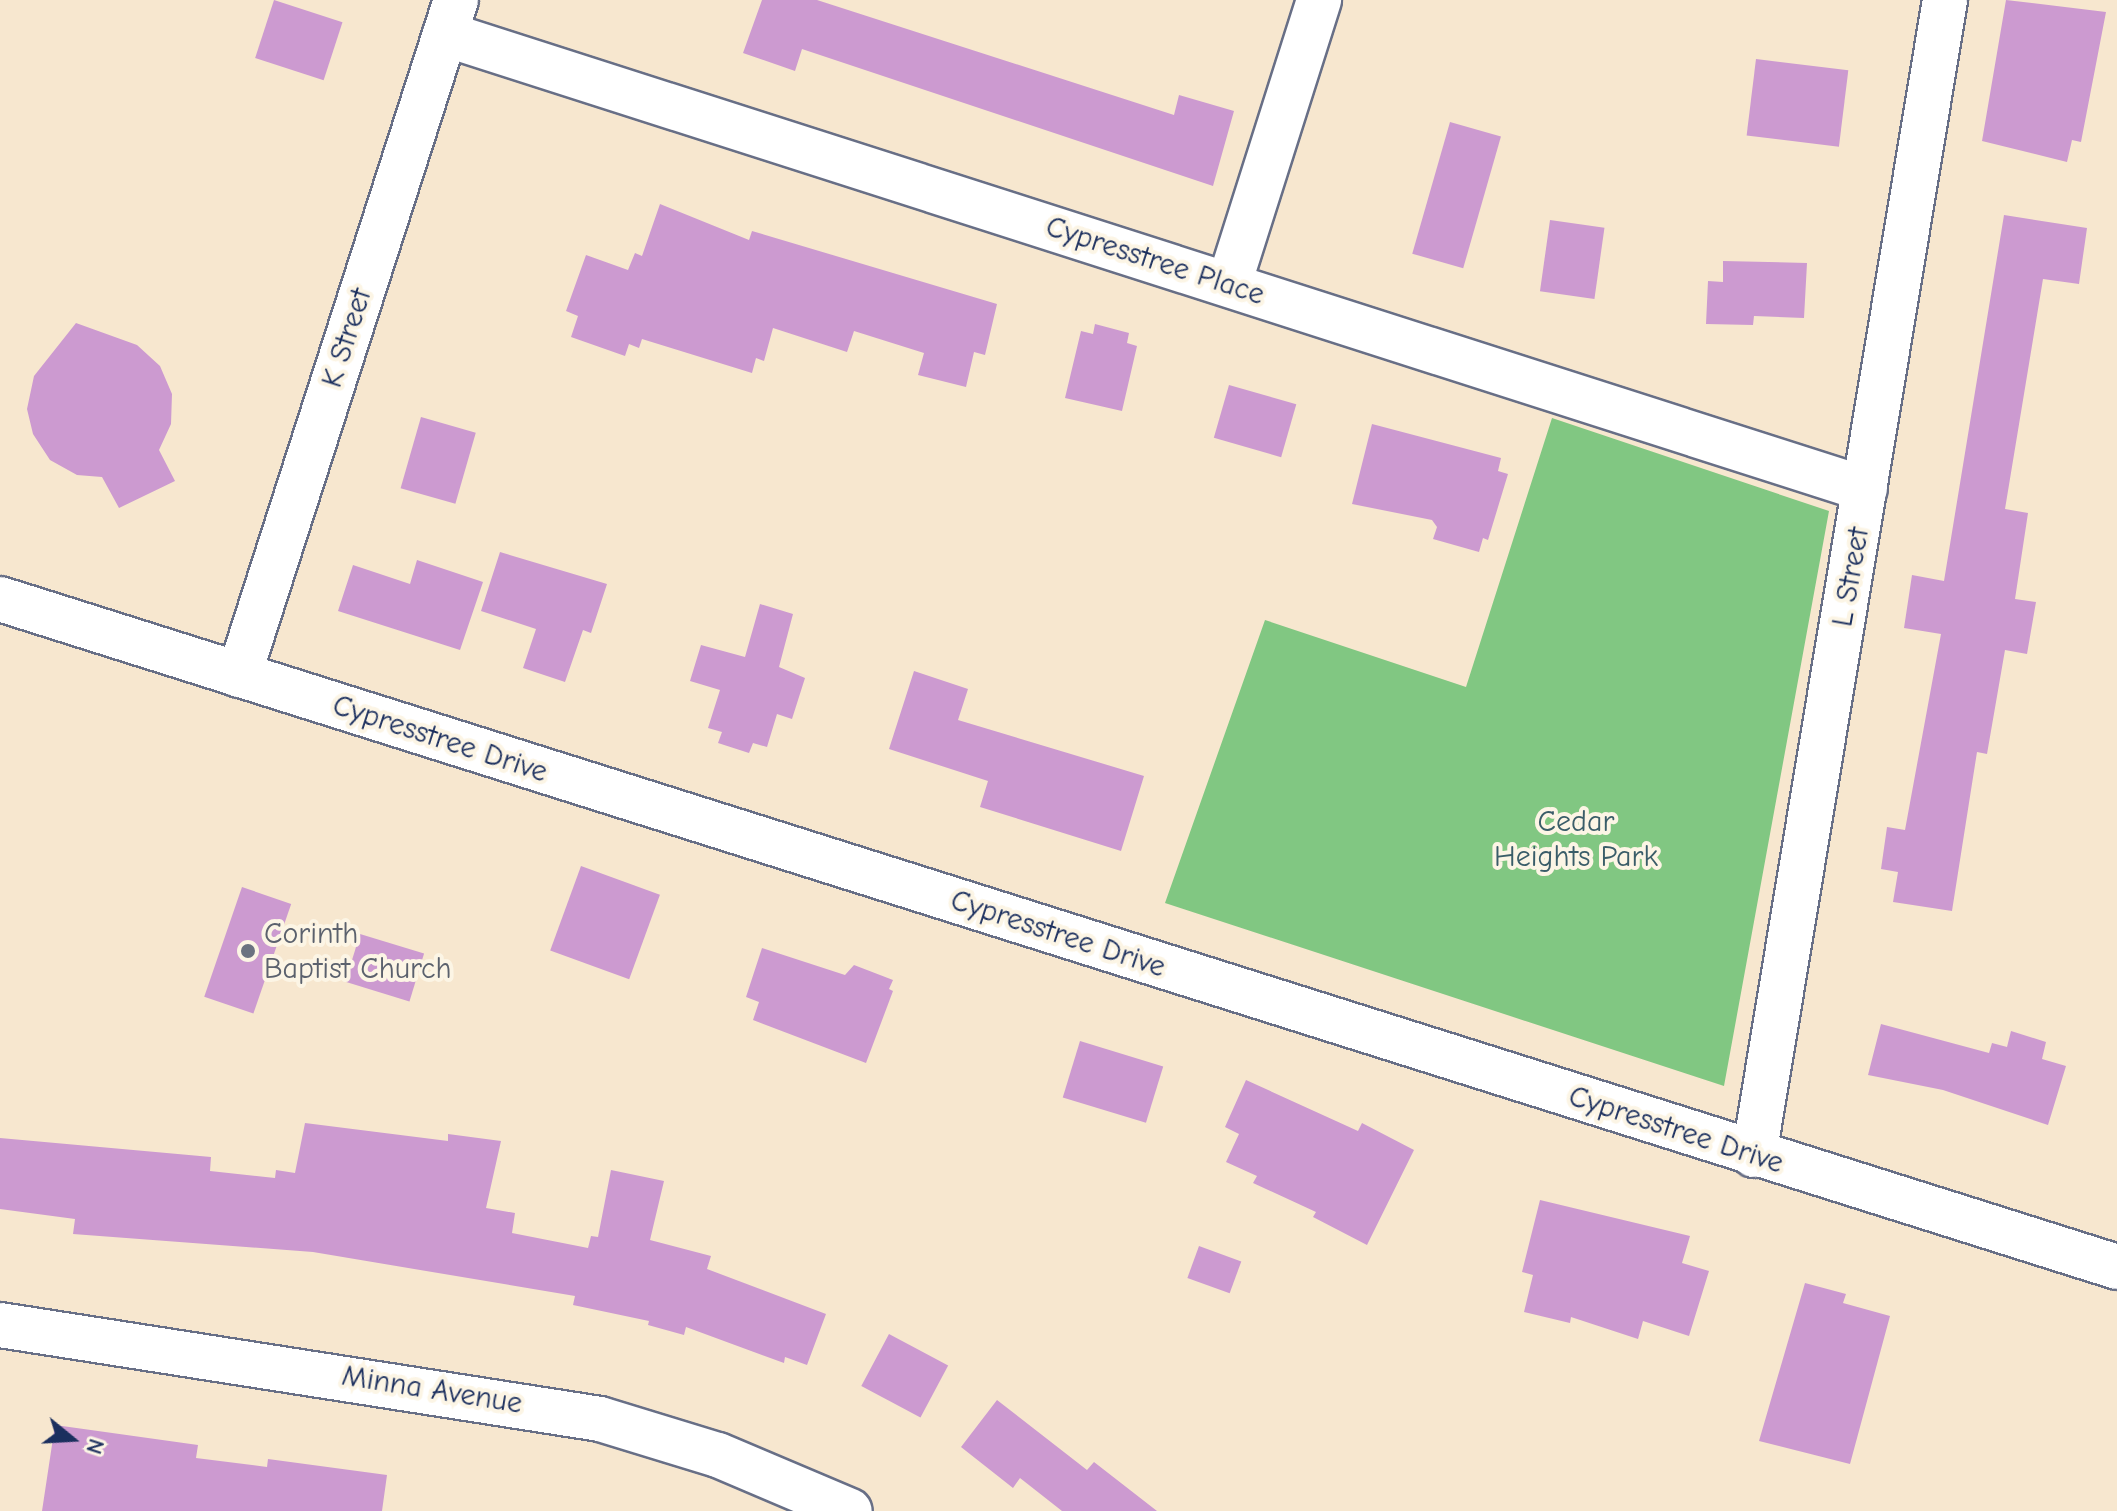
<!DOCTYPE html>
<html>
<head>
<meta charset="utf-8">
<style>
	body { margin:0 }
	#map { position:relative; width:2117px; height:1511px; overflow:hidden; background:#f7e7cf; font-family:"Comic Neue",sans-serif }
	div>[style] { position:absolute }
	.green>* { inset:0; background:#81c782 }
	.building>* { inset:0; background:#cc9ad0; transform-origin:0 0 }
	.roads { filter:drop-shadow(2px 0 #686f86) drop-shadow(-2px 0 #686f86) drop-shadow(0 2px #686f86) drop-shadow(0 -2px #686f86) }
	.minor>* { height:44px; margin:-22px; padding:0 22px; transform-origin:22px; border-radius:22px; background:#fff }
	.dots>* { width:22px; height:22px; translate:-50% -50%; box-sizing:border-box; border:4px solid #fcf5e5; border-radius:50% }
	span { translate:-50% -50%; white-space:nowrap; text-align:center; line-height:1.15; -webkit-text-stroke:8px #fcf5e5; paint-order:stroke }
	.street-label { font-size:30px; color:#1b2f5e }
	.park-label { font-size:30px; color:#3a5d69 }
	.worship-label { font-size:30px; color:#5b616d }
	.left { translate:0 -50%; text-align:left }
	.north { position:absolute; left:32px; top:1399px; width:80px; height:80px; -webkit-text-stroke:6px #fcf5e5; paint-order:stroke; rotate:108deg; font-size:22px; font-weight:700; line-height:32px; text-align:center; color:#1b2f5e }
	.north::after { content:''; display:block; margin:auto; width:28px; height:36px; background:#1b2f5e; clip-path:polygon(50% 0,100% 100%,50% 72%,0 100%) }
</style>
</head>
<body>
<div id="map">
	<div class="green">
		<div style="clip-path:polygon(1552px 418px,1829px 511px,1724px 1086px,1165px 903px,1265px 620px,1466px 687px)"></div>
	</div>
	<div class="building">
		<div style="left:274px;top:0;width:72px;height:61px;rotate:18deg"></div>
		<div style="clip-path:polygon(762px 0,817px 0,1174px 115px,1179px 95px,1234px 111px,1213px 186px,802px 49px,795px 71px,743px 53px)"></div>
		<div style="clip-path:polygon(2006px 0,2106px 12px,2081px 142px,2072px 140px,2067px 162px,1982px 141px)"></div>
		<div style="left:1756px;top:59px;width:93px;height:77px;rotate:7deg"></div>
		<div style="left:1450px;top:122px;width:53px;height:137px;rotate:16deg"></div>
		<div style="clip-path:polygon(660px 204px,749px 240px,752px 231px,997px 304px,985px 355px,974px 352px,966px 387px,918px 375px,924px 353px,854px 331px,847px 352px,773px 328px,764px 361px,756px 358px,752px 373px,642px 339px,639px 348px,629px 344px,625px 356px,571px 337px,578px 316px,566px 311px,586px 255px,628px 270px,635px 253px,642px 256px)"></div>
		<div style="clip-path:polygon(2004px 215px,2087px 228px,2079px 284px,2043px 279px,2005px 509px,2028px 513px,2015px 599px,2036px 602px,2027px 654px,2005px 650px,1987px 754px,1977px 752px,1952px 911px,1893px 902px,1898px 872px,1881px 869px,1887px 827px,1905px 830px,1941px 634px,1904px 628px,1912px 575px,1944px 581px)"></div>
		<div style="left:1550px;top:220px;width:55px;height:72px;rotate:8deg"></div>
		<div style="clip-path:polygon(1723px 261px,1807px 263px,1804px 318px,1754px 316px,1753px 325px,1706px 324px,1708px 281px,1723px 282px)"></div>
		<div style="clip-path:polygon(76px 323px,137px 345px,160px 366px,172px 394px,171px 424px,159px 450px,175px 481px,119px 508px,102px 477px,77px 475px,50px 460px,33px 434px,27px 409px,34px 376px)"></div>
		<div style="clip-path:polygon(1095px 324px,1129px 333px,1127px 343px,1137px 346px,1122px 411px,1065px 398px,1081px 331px,1093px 334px)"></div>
		<div style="left:1229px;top:385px;width:70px;height:55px;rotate:16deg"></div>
		<div style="left:421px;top:417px;width:57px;height:74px;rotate:16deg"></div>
		<div style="clip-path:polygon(1372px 424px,1501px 458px,1498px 471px,1508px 474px,1488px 540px,1483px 538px,1479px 552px,1433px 539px,1437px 527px,1432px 520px,1352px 504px)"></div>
		<div style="clip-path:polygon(500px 552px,607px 584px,591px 633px,583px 630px,565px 682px,523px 668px,536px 629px,481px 611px)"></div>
		<div style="clip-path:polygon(417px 560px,483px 582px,460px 650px,338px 611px,353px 565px,410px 584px)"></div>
		<div style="clip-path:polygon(760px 604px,793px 614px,779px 667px,805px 678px,792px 719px,777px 714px,767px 747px,753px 743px,749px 753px,718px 743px,722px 732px,708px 728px,720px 690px,690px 681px,701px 645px,745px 657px)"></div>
		<div style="clip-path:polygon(914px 671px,968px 689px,958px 720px,1144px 776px,1121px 851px,980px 807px,988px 781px,889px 749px)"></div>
		<div style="left:581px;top:866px;width:84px;height:90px;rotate:20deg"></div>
		<div style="left:242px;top:887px;width:52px;height:116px;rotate:19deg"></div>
		<div style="left:360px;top:934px;width:67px;height:50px;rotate:17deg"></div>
		<div style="clip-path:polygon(762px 948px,845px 975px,854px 965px,893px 980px,889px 989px,893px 991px,866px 1063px,753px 1020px,759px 1002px,746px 997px)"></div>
		<div style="clip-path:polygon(1881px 1024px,1989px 1053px,1992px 1043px,2007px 1047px,2011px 1031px,2046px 1042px,2042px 1059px,2066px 1066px,2048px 1125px,1943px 1090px,1868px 1075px)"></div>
		<div style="left:1080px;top:1041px;width:87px;height:59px;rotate:17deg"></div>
		<div style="clip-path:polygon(1246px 1080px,1358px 1131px,1362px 1123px,1414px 1150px,1367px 1245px,1313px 1217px,1316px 1212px,1253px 1183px,1257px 1176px,1226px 1162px,1239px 1134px,1225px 1127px)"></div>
		<div style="clip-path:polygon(305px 1123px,448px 1141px,448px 1134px,501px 1141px,486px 1208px,515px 1213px,512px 1233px,588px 1248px,591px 1236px,598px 1237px,611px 1170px,664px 1181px,650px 1240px,711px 1256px,707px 1269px,826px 1314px,807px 1365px,785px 1357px,784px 1363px,686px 1327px,684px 1335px,648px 1325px,649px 1321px,573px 1305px,575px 1296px,313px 1252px,73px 1234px,75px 1219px,0 1209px,0 1138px,211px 1157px,210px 1171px,275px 1178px,276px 1170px,295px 1173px)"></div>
		<div style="clip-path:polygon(1540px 1200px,1690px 1236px,1682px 1263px,1709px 1271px,1689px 1336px,1643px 1321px,1638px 1339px,1571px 1317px,1570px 1323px,1524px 1312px,1533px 1275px,1522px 1272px)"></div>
		<div style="left:1199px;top:1246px;width:45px;height:34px;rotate:20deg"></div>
		<div style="clip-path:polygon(1805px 1283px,1846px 1294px,1843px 1303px,1890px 1316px,1850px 1464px,1759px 1441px)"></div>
		<div style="left:889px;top:1334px;width:67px;height:59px;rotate:28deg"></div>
		<div style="clip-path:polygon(997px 1400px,1087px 1470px,1094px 1462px,1157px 1511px,1062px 1511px,1020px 1478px,1013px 1488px,961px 1447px)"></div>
		<div style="clip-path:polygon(55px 1425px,198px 1445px,196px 1458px,267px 1467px,268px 1459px,387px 1475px,382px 1511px,42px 1511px)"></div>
	</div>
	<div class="roads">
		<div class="minor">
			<div style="left:445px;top:34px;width:1491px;rotate:17.77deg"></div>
			<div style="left:1229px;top:284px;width:298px;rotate:-72.4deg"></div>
			<div style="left:0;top:599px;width:2220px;rotate:17.51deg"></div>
			<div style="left:239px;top:675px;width:709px;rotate:-72.18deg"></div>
			<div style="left:1754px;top:1155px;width:1171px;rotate:-80.61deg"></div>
			<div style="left:0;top:1325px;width:607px;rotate:8.9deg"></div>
			<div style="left:600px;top:1419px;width:123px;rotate:17deg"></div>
			<div style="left:718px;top:1455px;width:143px;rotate:23deg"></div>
		</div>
	</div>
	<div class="dots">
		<div style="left:248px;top:951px;background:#6b7280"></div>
	</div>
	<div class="street-label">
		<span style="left:1155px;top:261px;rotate:18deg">Cypresstree Place</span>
		<span style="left:347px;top:338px;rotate:-72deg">K Street</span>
		<span style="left:1851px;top:577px;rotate:-80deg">L Street</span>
		<span style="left:440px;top:739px;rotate:18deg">Cypresstree Drive</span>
		<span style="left:1058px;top:934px;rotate:18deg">Cypresstree Drive</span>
		<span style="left:1676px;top:1130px;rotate:18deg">Cypresstree Drive</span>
		<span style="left:432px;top:1390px;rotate:9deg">Minna Avenue</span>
	</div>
	<div class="park-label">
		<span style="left:1576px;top:839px">Cedar<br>Heights Park</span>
	</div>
	<div class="worship-label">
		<span class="left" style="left:264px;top:951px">Corinth<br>Baptist Church</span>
	</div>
	<div class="north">N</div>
</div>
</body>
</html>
